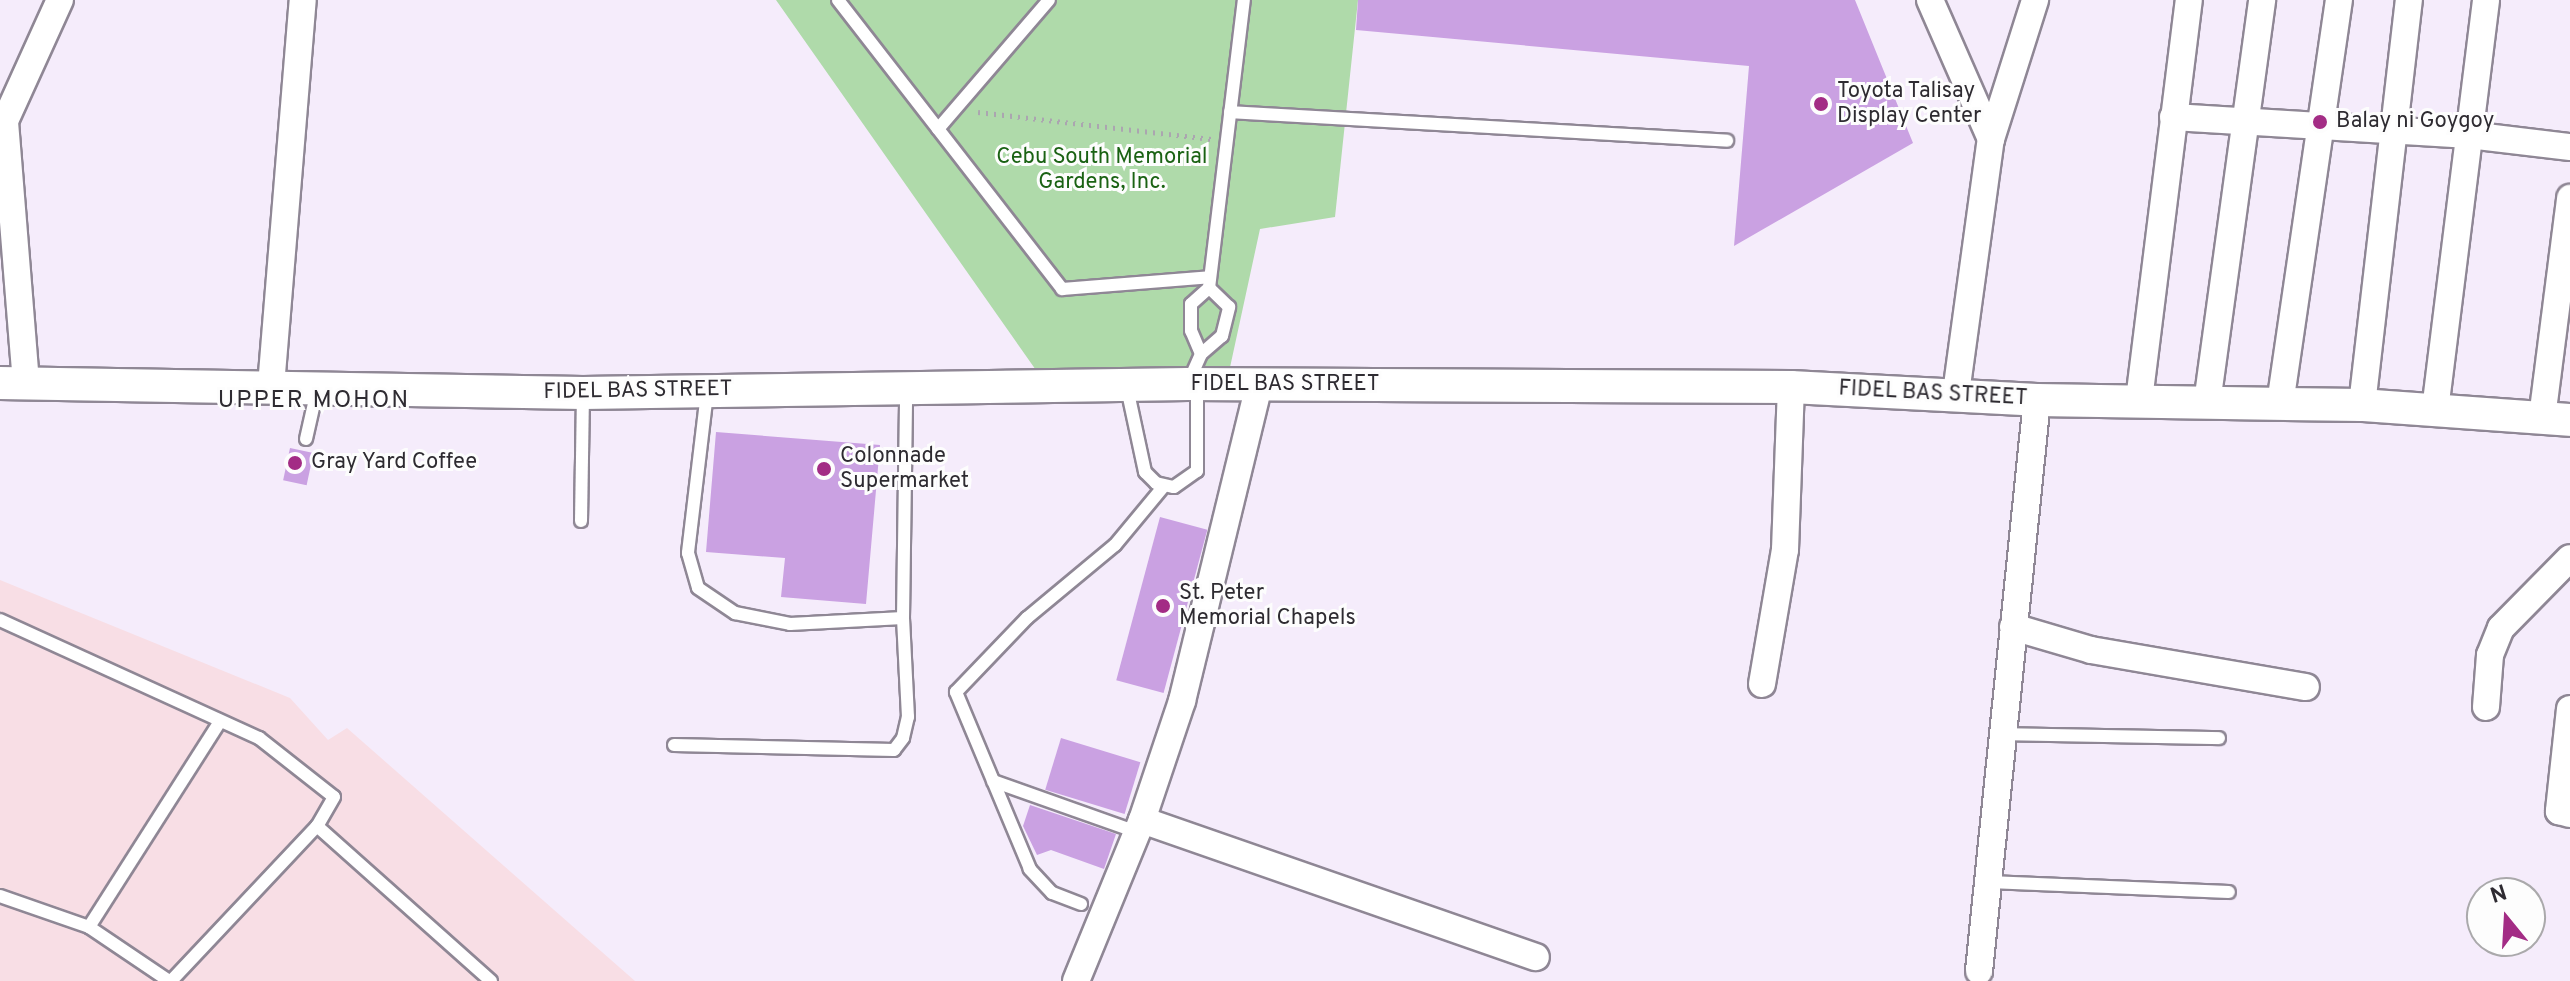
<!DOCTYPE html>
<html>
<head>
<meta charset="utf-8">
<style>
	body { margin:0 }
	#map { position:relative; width:2570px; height:981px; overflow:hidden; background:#f5ecfb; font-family:Overpass,sans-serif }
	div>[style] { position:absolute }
	.industrial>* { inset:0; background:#f8dee5 }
	.green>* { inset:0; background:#afdaaa }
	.building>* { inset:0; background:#caa1e2; transform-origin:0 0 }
	.path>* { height:5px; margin-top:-2.5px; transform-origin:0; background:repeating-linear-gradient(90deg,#aba5b0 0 2px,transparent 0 8px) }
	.roads { filter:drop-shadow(2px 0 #8f8795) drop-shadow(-2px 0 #8f8795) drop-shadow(0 2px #8f8795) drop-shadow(0 -2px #8f8795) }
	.service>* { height:12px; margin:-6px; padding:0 6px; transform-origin:6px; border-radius:6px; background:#fff }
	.minor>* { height:26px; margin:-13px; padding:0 13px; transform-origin:13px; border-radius:13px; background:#fff }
	.tertiary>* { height:32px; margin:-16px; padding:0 16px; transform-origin:16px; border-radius:16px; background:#fff }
	.dots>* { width:22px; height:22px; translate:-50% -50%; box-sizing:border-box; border:4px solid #fdfdfd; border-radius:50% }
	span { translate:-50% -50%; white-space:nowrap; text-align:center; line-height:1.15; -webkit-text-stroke:6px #fdfdfd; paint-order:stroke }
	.poi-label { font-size:22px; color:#2e2b31 }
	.left { translate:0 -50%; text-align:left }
	.park-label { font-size:22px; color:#1a6213 }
	.street-label { font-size:22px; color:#2e2b31 }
	.neighbourhood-label { font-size:24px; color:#2e2b31; letter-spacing:2px }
	.north { position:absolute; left:2466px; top:877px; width:80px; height:80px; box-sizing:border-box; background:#fdfdfd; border:2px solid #aaa9ab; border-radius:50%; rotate:342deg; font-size:22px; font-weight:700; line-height:32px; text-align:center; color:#2e2b31 }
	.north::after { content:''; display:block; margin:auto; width:28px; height:36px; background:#a32c85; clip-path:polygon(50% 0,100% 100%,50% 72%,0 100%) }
</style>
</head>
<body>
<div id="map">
	<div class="industrial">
		<div style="clip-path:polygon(0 580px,290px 698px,328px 740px,347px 728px,635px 981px,0 981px)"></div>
	</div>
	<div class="green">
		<div style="clip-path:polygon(776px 0,1358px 0,1335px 217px,1260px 229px,1229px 372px,1038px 373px)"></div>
	</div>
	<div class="building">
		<div style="clip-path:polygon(1358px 0,1855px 0,1913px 143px,1734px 246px,1749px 66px,1356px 30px)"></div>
		<div style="clip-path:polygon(716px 432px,880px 445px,866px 604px,781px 597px,785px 558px,706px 552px)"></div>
		<div style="left:290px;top:448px;width:24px;height:33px;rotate:12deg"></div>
		<div style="left:1160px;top:517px;width:49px;height:169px;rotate:15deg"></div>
		<div style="left:1061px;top:738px;width:83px;height:54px;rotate:17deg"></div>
		<div style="clip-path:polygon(1030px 805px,1116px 834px,1104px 869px,1051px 850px,1037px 855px,1023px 826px)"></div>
	</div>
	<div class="path">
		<div style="left:978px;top:112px;width:235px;rotate:6.6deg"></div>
	</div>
	<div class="roads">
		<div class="service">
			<div style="left:838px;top:0;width:366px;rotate:52.2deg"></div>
			<div style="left:1062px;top:289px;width:148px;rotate:-4.6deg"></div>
			<div style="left:1230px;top:112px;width:498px;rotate:3.3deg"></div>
			<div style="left:938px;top:129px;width:170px;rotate:-49.3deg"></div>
			<div style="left:1201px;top:354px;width:28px;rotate:-41deg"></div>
			<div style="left:1222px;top:336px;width:30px;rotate:-76deg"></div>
			<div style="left:1229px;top:307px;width:28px;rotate:-136deg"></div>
			<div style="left:1189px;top:381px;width:30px;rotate:-66deg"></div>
			<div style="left:1201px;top:354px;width:25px;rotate:-113deg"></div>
			<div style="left:1191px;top:331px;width:27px;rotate:-90deg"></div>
			<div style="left:1191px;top:304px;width:24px;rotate:-42deg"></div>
			<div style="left:1209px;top:288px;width:290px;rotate:-83.1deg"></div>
			<div style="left:1127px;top:388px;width:86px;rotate:77.9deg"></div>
			<div style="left:1145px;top:472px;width:16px;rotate:45deg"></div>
			<div style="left:1156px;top:483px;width:18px;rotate:13deg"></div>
			<div style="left:1174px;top:487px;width:28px;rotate:-35deg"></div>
			<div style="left:1197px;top:471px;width:85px;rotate:-90deg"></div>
			<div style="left:707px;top:393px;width:161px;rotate:96.8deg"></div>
			<div style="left:688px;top:553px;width:36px;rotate:74deg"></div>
			<div style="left:698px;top:588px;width:45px;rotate:34deg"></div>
			<div style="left:735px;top:613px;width:56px;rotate:11.3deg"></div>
			<div style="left:790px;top:624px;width:113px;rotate:-3deg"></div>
			<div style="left:306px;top:439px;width:50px;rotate:-77.3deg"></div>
			<div style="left:581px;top:521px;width:125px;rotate:-89.1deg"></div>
			<div style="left:0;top:620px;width:285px;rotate:24.5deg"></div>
			<div style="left:259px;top:738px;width:95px;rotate:38.2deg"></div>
			<div style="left:334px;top:797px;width:34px;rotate:120deg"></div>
			<div style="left:317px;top:826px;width:213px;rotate:133.3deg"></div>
			<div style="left:2003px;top:734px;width:216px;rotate:1.1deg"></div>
			<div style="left:674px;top:745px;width:220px;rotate:1.3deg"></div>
			<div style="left:894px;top:750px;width:15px;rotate:-53deg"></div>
			<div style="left:903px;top:738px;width:22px;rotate:-77deg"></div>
			<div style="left:908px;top:717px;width:99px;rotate:-92.9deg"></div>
			<div style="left:903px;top:618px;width:229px;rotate:-89.2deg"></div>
			<div style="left:993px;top:781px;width:153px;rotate:19.5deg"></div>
			<div style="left:317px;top:826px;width:233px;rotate:41.7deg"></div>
			<div style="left:1989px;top:882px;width:240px;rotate:2.4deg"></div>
			<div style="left:0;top:896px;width:94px;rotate:19.2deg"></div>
			<div style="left:89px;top:927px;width:97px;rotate:34deg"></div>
			<div style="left:1081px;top:904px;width:31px;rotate:-159deg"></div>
			<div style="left:1052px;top:893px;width:33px;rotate:-133deg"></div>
			<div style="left:1030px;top:869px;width:192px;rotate:-112.7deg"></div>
			<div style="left:956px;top:692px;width:103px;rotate:-46.2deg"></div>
			<div style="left:1027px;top:618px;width:114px;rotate:-39.7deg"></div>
			<div style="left:1115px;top:545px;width:77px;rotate:-50.3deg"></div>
			<div style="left:89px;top:927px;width:244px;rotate:-57.5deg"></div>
		</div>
		<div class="minor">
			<div style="left:1930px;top:0;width:152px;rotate:66.3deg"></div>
			<div style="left:2173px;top:117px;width:297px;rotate:3.5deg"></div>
			<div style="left:2469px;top:135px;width:102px;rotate:6.8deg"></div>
			<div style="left:26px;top:383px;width:263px;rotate:-94.6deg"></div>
			<div style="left:5px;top:121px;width:133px;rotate:-65.6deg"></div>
			<div style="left:271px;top:386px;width:387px;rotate:-85.3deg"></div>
			<div style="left:1956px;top:393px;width:256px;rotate:-82.2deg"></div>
			<div style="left:1991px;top:139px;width:146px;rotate:-72.4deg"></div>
			<div style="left:2139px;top:400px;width:403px;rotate:-82.9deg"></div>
			<div style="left:2207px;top:403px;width:407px;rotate:-82.2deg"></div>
			<div style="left:2280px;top:404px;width:408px;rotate:-81.7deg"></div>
			<div style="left:2362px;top:405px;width:408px;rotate:-83.4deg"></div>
			<div style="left:2435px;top:410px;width:413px;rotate:-82.9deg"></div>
			<div style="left:2542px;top:418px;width:222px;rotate:-82.7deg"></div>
			<div style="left:2013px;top:627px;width:81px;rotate:16.4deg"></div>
			<div style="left:2091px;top:650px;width:218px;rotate:9.8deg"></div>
			<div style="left:1762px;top:684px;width:136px;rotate:-80.3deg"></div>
			<div style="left:1785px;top:550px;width:163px;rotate:-87.9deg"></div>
			<div style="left:2486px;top:707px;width:52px;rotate:-85.6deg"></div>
			<div style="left:2490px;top:655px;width:29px;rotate:-68deg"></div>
			<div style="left:2501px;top:628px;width:98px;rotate:-45.4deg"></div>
			<div style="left:2570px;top:709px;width:103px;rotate:96.2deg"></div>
			<div style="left:2559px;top:811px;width:11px;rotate:15deg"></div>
			<div style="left:1142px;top:820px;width:417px;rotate:19.2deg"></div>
			<div style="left:1979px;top:971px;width:574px;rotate:-84.2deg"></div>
			<div style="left:1076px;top:981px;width:174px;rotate:-67.7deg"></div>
			<div style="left:1142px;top:820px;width:126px;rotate:-71.4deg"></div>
			<div style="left:1182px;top:701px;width:325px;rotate:-76.3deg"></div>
		</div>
		<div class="tertiary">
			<div style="left:0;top:383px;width:583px;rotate:0.98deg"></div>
			<div style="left:583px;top:393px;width:605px;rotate:-0.85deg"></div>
			<div style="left:1188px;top:384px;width:603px;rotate:0.29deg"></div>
			<div style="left:1791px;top:387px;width:246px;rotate:3deg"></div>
			<div style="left:2037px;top:400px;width:325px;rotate:0.9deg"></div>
			<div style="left:2362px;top:405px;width:209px;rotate:4.1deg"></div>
		</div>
	</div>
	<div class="dots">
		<div style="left:1821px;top:104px;background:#a32c85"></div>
		<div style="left:2320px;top:122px;background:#a32c85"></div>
		<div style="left:295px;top:463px;background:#a32c85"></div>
		<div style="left:824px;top:469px;background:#a32c85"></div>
		<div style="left:1163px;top:606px;background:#a32c85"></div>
	</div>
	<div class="poi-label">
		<span class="left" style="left:1837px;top:104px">Toyota Talisay<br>Display Center</span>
		<span class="left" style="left:2336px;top:122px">Balay ni Goygoy</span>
		<span class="left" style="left:840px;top:469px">Colonnade<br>Supermarket</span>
		<span class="left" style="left:311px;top:463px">Gray Yard Coffee</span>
		<span class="left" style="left:1179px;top:606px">St. Peter<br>Memorial Chapels</span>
	</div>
	<div class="park-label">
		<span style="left:1102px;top:170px">Cebu South Memorial<br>Gardens, Inc.</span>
	</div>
	<div class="street-label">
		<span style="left:1285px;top:385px">FIDEL BAS STREET</span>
		<span style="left:638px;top:391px;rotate:-1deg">FIDEL BAS STREET</span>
		<span style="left:1933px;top:394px;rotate:3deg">FIDEL BAS STREET</span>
	</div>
	<div class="neighbourhood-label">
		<span style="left:314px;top:402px">UPPER MOHON</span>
	</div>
	<div class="north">N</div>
</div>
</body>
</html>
